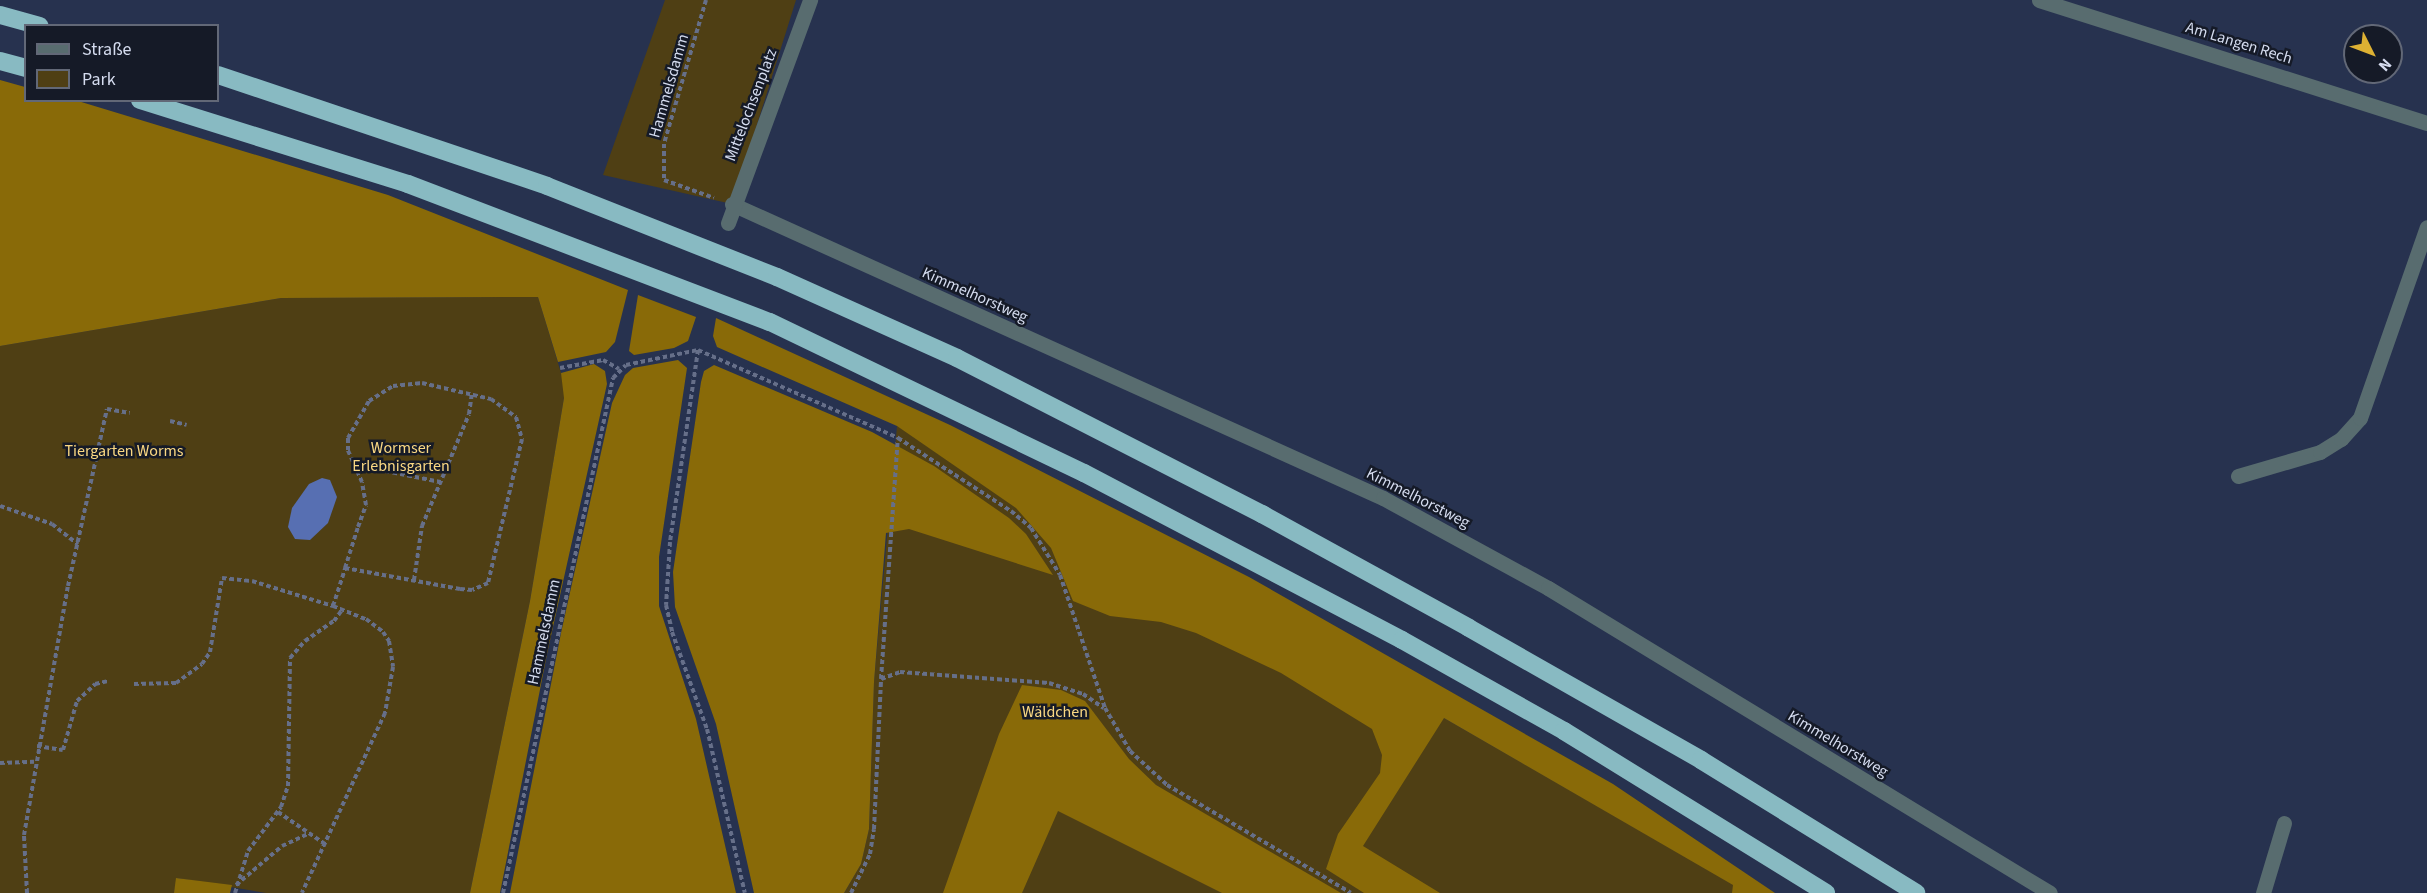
<!DOCTYPE html>
<html>
<head>
<meta charset="utf-8">
<style>
	body { margin:0 }
	#map { position:relative; width:2427px; height:893px; overflow:hidden; background:#27324f; font-family:"Source Sans 3",sans-serif }
	div>[style] { position:absolute }
	.green>* { inset:0; background:#4f3f14 }
	.forest>* { inset:0; background:#896a08 }
	.water>* { inset:0; background:#576fb2 }
	.path>* { height:4px; margin-top:-2px; transform-origin:0; background:repeating-linear-gradient(90deg,#666f89 0 4.5px,transparent 0 7.5px) }
	.minor>* { height:15px; margin:-7.5px; padding:0 7.5px; transform-origin:7.5px; border-radius:7.5px; background:#586c6f }
	.highway>* { height:18px; margin:-9px; padding:0 9px; transform-origin:9px; border-radius:9px; background:#88bac2 }
	span { translate:-50% -50%; white-space:nowrap; text-align:center; line-height:1.15; -webkit-text-stroke:5px #151a27; paint-order:stroke }
	.street-label { font-size:16px; color:#d5dcef }
	.park-label { font-size:16px; color:#fad883 }
	.legend { position:absolute; left:24px; top:24px; width:195px; height:78px; box-sizing:border-box; background:#151a27; border:2px solid #626877; margin:0; padding:8px 10px; list-style:none; font-size:18px; color:#d5dcef }
	.legend li { display:flex; align-items:center; gap:12px; height:30px }
	.legend b { width:30px; border:2px solid #626877 }
	.north { position:absolute; left:2343px; top:24px; width:60px; height:60px; box-sizing:border-box; background:#151a27; border:2px solid #626877; border-radius:50%; rotate:132deg; font-size:16px; font-weight:700; line-height:24px; text-align:center; color:#d5dcef }
	.north::after { content:''; display:block; margin:auto; width:21px; height:27px; background:#ddb133; clip-path:polygon(50% 0,100% 100%,50% 72%,0 100%) }
</style>
</head>
<body>
<div id="map">
	<div class="green">
		<div style="clip-path:polygon(665px 0,796px 0,732px 204px,603px 175px)"></div>
		<div style="clip-path:polygon(538px 297px,565px 386px,564px 398px,530px 601px,470px 893px,266px 893px,177px 878px,174px 893px,0 893px,0 346px,281px 298px)"></div>
		<div style="clip-path:polygon(897px 426px,1444px 718px,1748px 893px,844px 893px,861px 864px,869px 829px,874px 682px)"></div>
	</div>
	<div class="forest">
		<div style="clip-path:polygon(0 80px,25px 87px,26px 100px,78px 101px,388px 195px,628px 290px,615px 342px,606px 352px,558px 362px,538px 297px,281px 298px,0 346px)"></div>
		<div style="clip-path:polygon(638px 295px,696px 317px,688px 341px,674px 348px,634px 355px,629px 351px)"></div>
		<div style="clip-path:polygon(716px 318px,950px 425px,1249px 577px,1613px 784px,1775px 893px,1732px 893px,1733px 885px,1444px 718px,1363px 846px,1440px 893px,1364px 893px,1326px 869px,1338px 834px,1380px 773px,1382px 755px,1372px 729px,1281px 673px,1196px 633px,1161px 622px,1110px 616px,1073px 601px,1051px 548px,1016px 508px,897px 426px,717px 347px,713px 336px)"></div>
		<div style="clip-path:polygon(678px 360px,687px 368px,659px 557px,659px 606px,696px 719px,736px 893px,510px 893px,561px 633px,612px 403px,625px 375px,633px 368px)"></div>
		<div style="clip-path:polygon(594px 364px,605px 371px,607px 384px,547px 654px,500px 893px,470px 893px,530px 601px,564px 398px,561px 373px)"></div>
		<div style="clip-path:polygon(714px 365px,872px 432px,934px 466px,1009px 518px,1026px 534px,1053px 575px,909px 529px,886px 533px,874px 682px,869px 829px,861px 864px,844px 893px,754px 893px,716px 724px,675px 607px,673px 572px,701px 382px,704px 371px)"></div>
		<div style="clip-path:polygon(1022px 685px,1061px 690px,1085px 701px,1129px 759px,1156px 785px,1341px 893px,1222px 893px,1058px 811px,1022px 893px,943px 893px,999px 734px)"></div>
		<div style="clip-path:polygon(176px 878px,232px 885px,230px 893px,174px 893px)"></div>
	</div>
	<div class="water">
		<div style="clip-path:polygon(322px 478px,330px 480px,337px 497px,328px 523px,310px 540px,295px 539px,288px 527px,292px 508px,309px 484px)"></div>
	</div>
	<div class="path">
		<div style="left:706px;top:0;width:150px;rotate:106.3deg"></div>
		<div style="left:664px;top:144px;width:36px;rotate:90deg"></div>
		<div style="left:664px;top:180px;width:53px;rotate:19.8deg"></div>
		<div style="left:698px;top:350px;width:194px;rotate:98.3deg"></div>
		<div style="left:670px;top:542px;width:63px;rotate:93.6deg"></div>
		<div style="left:666px;top:605px;width:28px;rotate:77deg"></div>
		<div style="left:672px;top:632px;width:103px;rotate:70.2deg"></div>
		<div style="left:707px;top:729px;width:168px;rotate:77deg"></div>
		<div style="left:560px;top:368px;width:44px;rotate:-10.5deg"></div>
		<div style="left:603px;top:360px;width:18px;rotate:29deg"></div>
		<div style="left:170px;top:421px;width:17px;rotate:13deg"></div>
		<div style="left:356px;top:465px;width:86px;rotate:11.4deg"></div>
		<div style="left:0;top:506px;width:55px;rotate:19.1deg"></div>
		<div style="left:52px;top:524px;width:33px;rotate:38deg"></div>
		<div style="left:414px;top:580px;width:55px;rotate:-81.6deg"></div>
		<div style="left:422px;top:526px;width:121px;rotate:-67.2deg"></div>
		<div style="left:469px;top:414px;width:22px;rotate:-82deg"></div>
		<div style="left:333px;top:606px;width:40px;rotate:-72deg"></div>
		<div style="left:345px;top:568px;width:43px;rotate:-72.4deg"></div>
		<div style="left:358px;top:527px;width:23px;rotate:-70deg"></div>
		<div style="left:366px;top:505px;width:23px;rotate:-100deg"></div>
		<div style="left:362px;top:482px;width:35px;rotate:-114deg"></div>
		<div style="left:348px;top:450px;width:12px;rotate:-90deg"></div>
		<div style="left:348px;top:438px;width:43px;rotate:-60.4deg"></div>
		<div style="left:369px;top:401px;width:28px;rotate:-32deg"></div>
		<div style="left:393px;top:386px;width:29px;rotate:-6deg"></div>
		<div style="left:422px;top:383px;width:71px;rotate:13.1deg"></div>
		<div style="left:491px;top:399px;width:31px;rotate:36deg"></div>
		<div style="left:516px;top:417px;width:23px;rotate:75deg"></div>
		<div style="left:522px;top:439px;width:148px;rotate:103.3deg"></div>
		<div style="left:488px;top:583px;width:17px;rotate:156deg"></div>
		<div style="left:472px;top:590px;width:12px;rotate:-175deg"></div>
		<div style="left:460px;top:589px;width:117px;rotate:-169.7deg"></div>
		<div style="left:881px;top:679px;width:242px;rotate:-86deg"></div>
		<div style="left:134px;top:684px;width:42px;rotate:-1.4deg"></div>
		<div style="left:176px;top:683px;width:32px;rotate:-36deg"></div>
		<div style="left:202px;top:664px;width:14px;rotate:-56deg"></div>
		<div style="left:210px;top:652px;width:75px;rotate:-80.8deg"></div>
		<div style="left:222px;top:578px;width:30px;rotate:6deg"></div>
		<div style="left:252px;top:581px;width:85px;rotate:17.2deg"></div>
		<div style="left:333px;top:606px;width:35px;rotate:22deg"></div>
		<div style="left:366px;top:619px;width:21px;rotate:37deg"></div>
		<div style="left:383px;top:632px;width:11px;rotate:56deg"></div>
		<div style="left:389px;top:641px;width:26px;rotate:81deg"></div>
		<div style="left:393px;top:667px;width:47px;rotate:99.9deg"></div>
		<div style="left:385px;top:713px;width:198px;rotate:114.8deg"></div>
		<div style="left:37px;top:746px;width:26px;rotate:9deg"></div>
		<div style="left:63px;top:750px;width:51px;rotate:-74.1deg"></div>
		<div style="left:77px;top:701px;width:25px;rotate:-43deg"></div>
		<div style="left:95px;top:684px;width:13px;rotate:-13deg"></div>
		<div style="left:0;top:763px;width:34px;rotate:-2deg"></div>
		<div style="left:278px;top:812px;width:57px;rotate:34.2deg"></div>
		<div style="left:236px;top:885px;width:60px;rotate:-40.3deg"></div>
		<div style="left:282px;top:846px;width:29px;rotate:-25deg"></div>
		<div style="left:27px;top:893px;width:58px;rotate:-93deg"></div>
		<div style="left:24px;top:835px;width:253px;rotate:-80deg"></div>
		<div style="left:68px;top:586px;width:181px;rotate:-77.6deg"></div>
		<div style="left:107px;top:409px;width:23px;rotate:10deg"></div>
		<div style="left:235px;top:893px;width:44px;rotate:-72.8deg"></div>
		<div style="left:248px;top:851px;width:55px;rotate:-53.1deg"></div>
		<div style="left:281px;top:807px;width:22px;rotate:-72deg"></div>
		<div style="left:288px;top:786px;width:128px;rotate:-89.1deg"></div>
		<div style="left:290px;top:658px;width:23px;rotate:-49deg"></div>
		<div style="left:305px;top:641px;width:35px;rotate:-35deg"></div>
		<div style="left:334px;top:621px;width:14px;rotate:-54deg"></div>
		<div style="left:503px;top:893px;width:527px;rotate:-77.94deg"></div>
		<div style="left:613px;top:378px;width:18px;rotate:-45deg"></div>
		<div style="left:626px;top:365px;width:74px;rotate:-11.8deg"></div>
		<div style="left:698px;top:350px;width:219px;rotate:23.7deg"></div>
		<div style="left:898px;top:438px;width:135px;rotate:32.9deg"></div>
		<div style="left:1011px;top:511px;width:26px;rotate:40deg"></div>
		<div style="left:1031px;top:528px;width:55px;rotate:58.3deg"></div>
		<div style="left:1060px;top:575px;width:140px;rotate:71.3deg"></div>
		<div style="left:1105px;top:708px;width:50px;rotate:59.8deg"></div>
		<div style="left:1130px;top:751px;width:50px;rotate:42.6deg"></div>
		<div style="left:1167px;top:785px;width:213px;rotate:30.4deg"></div>
		<div style="left:851px;top:893px;width:43px;rotate:-64deg"></div>
		<div style="left:870px;top:854px;width:25px;rotate:-81deg"></div>
		<div style="left:874px;top:829px;width:150px;rotate:-87.3deg"></div>
		<div style="left:881px;top:679px;width:20px;rotate:-20deg"></div>
		<div style="left:900px;top:672px;width:149px;rotate:4.2deg"></div>
		<div style="left:1049px;top:683px;width:36px;rotate:18deg"></div>
		<div style="left:1083px;top:694px;width:25px;rotate:34deg"></div>
	</div>
	<div class="minor">
		<div style="left:2039px;top:0;width:407px;rotate:17.6deg"></div>
		<div style="left:732px;top:204px;width:714px;rotate:24.3deg"></div>
		<div style="left:1383px;top:498px;width:188px;rotate:28.6deg"></div>
		<div style="left:1548px;top:588px;width:587px;rotate:31.28deg"></div>
		<div style="left:728px;top:223px;width:238px;rotate:-69.8deg"></div>
		<div style="left:2238px;top:476px;width:85px;rotate:-16.3deg"></div>
		<div style="left:2320px;top:452px;width:25px;rotate:-32deg"></div>
		<div style="left:2341px;top:439px;width:28px;rotate:-48deg"></div>
		<div style="left:2360px;top:418px;width:202px;rotate:-70.7deg"></div>
		<div style="left:2263px;top:893px;width:73px;rotate:-73.3deg"></div>
	</div>
	<div class="highway">
		<div style="left:0;top:15px;width:41px;rotate:15.4deg"></div>
		<div style="left:0;top:61px;width:27px;rotate:15deg"></div>
		<div style="left:218px;top:75px;width:347px;rotate:18.6deg"></div>
		<div style="left:547px;top:186px;width:247px;rotate:21.6deg"></div>
		<div style="left:777px;top:277px;width:197px;rotate:24.2deg"></div>
		<div style="left:957px;top:358px;width:343px;rotate:27.1deg"></div>
		<div style="left:1262px;top:514px;width:236px;rotate:28.8deg"></div>
		<div style="left:1469px;top:628px;width:267px;rotate:29.6deg"></div>
		<div style="left:1701px;top:760px;width:253px;rotate:31.7deg"></div>
		<div style="left:140px;top:100px;width:281px;rotate:17.4deg"></div>
		<div style="left:408px;top:184px;width:387px;rotate:20.9deg"></div>
		<div style="left:770px;top:322px;width:348px;rotate:25.7deg"></div>
		<div style="left:1084px;top:473px;width:359px;rotate:27.7deg"></div>
		<div style="left:1402px;top:640px;width:186px;rotate:29.3deg"></div>
		<div style="left:1564px;top:731px;width:308px;rotate:31.7deg"></div>
	</div>
	<div class="street-label">
		<span style="left:2239px;top:43px;rotate:17deg">Am Langen Rech</span>
		<span style="left:669px;top:86px;rotate:-74deg">Hammelsdamm</span>
		<span style="left:751px;top:105px;rotate:-69deg">Mittelochsenplatz</span>
		<span style="left:975px;top:295px;rotate:24deg">Kimmelhorstweg</span>
		<span style="left:1418px;top:498px;rotate:27deg">Kimmelhorstweg</span>
		<span style="left:544px;top:632px;rotate:-78deg">Hammelsdamm</span>
		<span style="left:1838px;top:744px;rotate:31deg">Kimmelhorstweg</span>
	</div>
	<div class="park-label">
		<span style="left:401px;top:457px">Wormser<br>Erlebnisgarten</span>
		<span style="left:124px;top:451px">Tiergarten Worms</span>
		<span style="left:1055px;top:712px">Wäldchen</span>
	</div>
	<ul class="legend">
	<li><b style="height:8px;background:#586c6f"></b>Straße</li>
	<li><b style="height:16px;background:#4f3f14"></b>Park</li>
	</ul>
	<div class="north">N</div>
</div>
</body>
</html>
